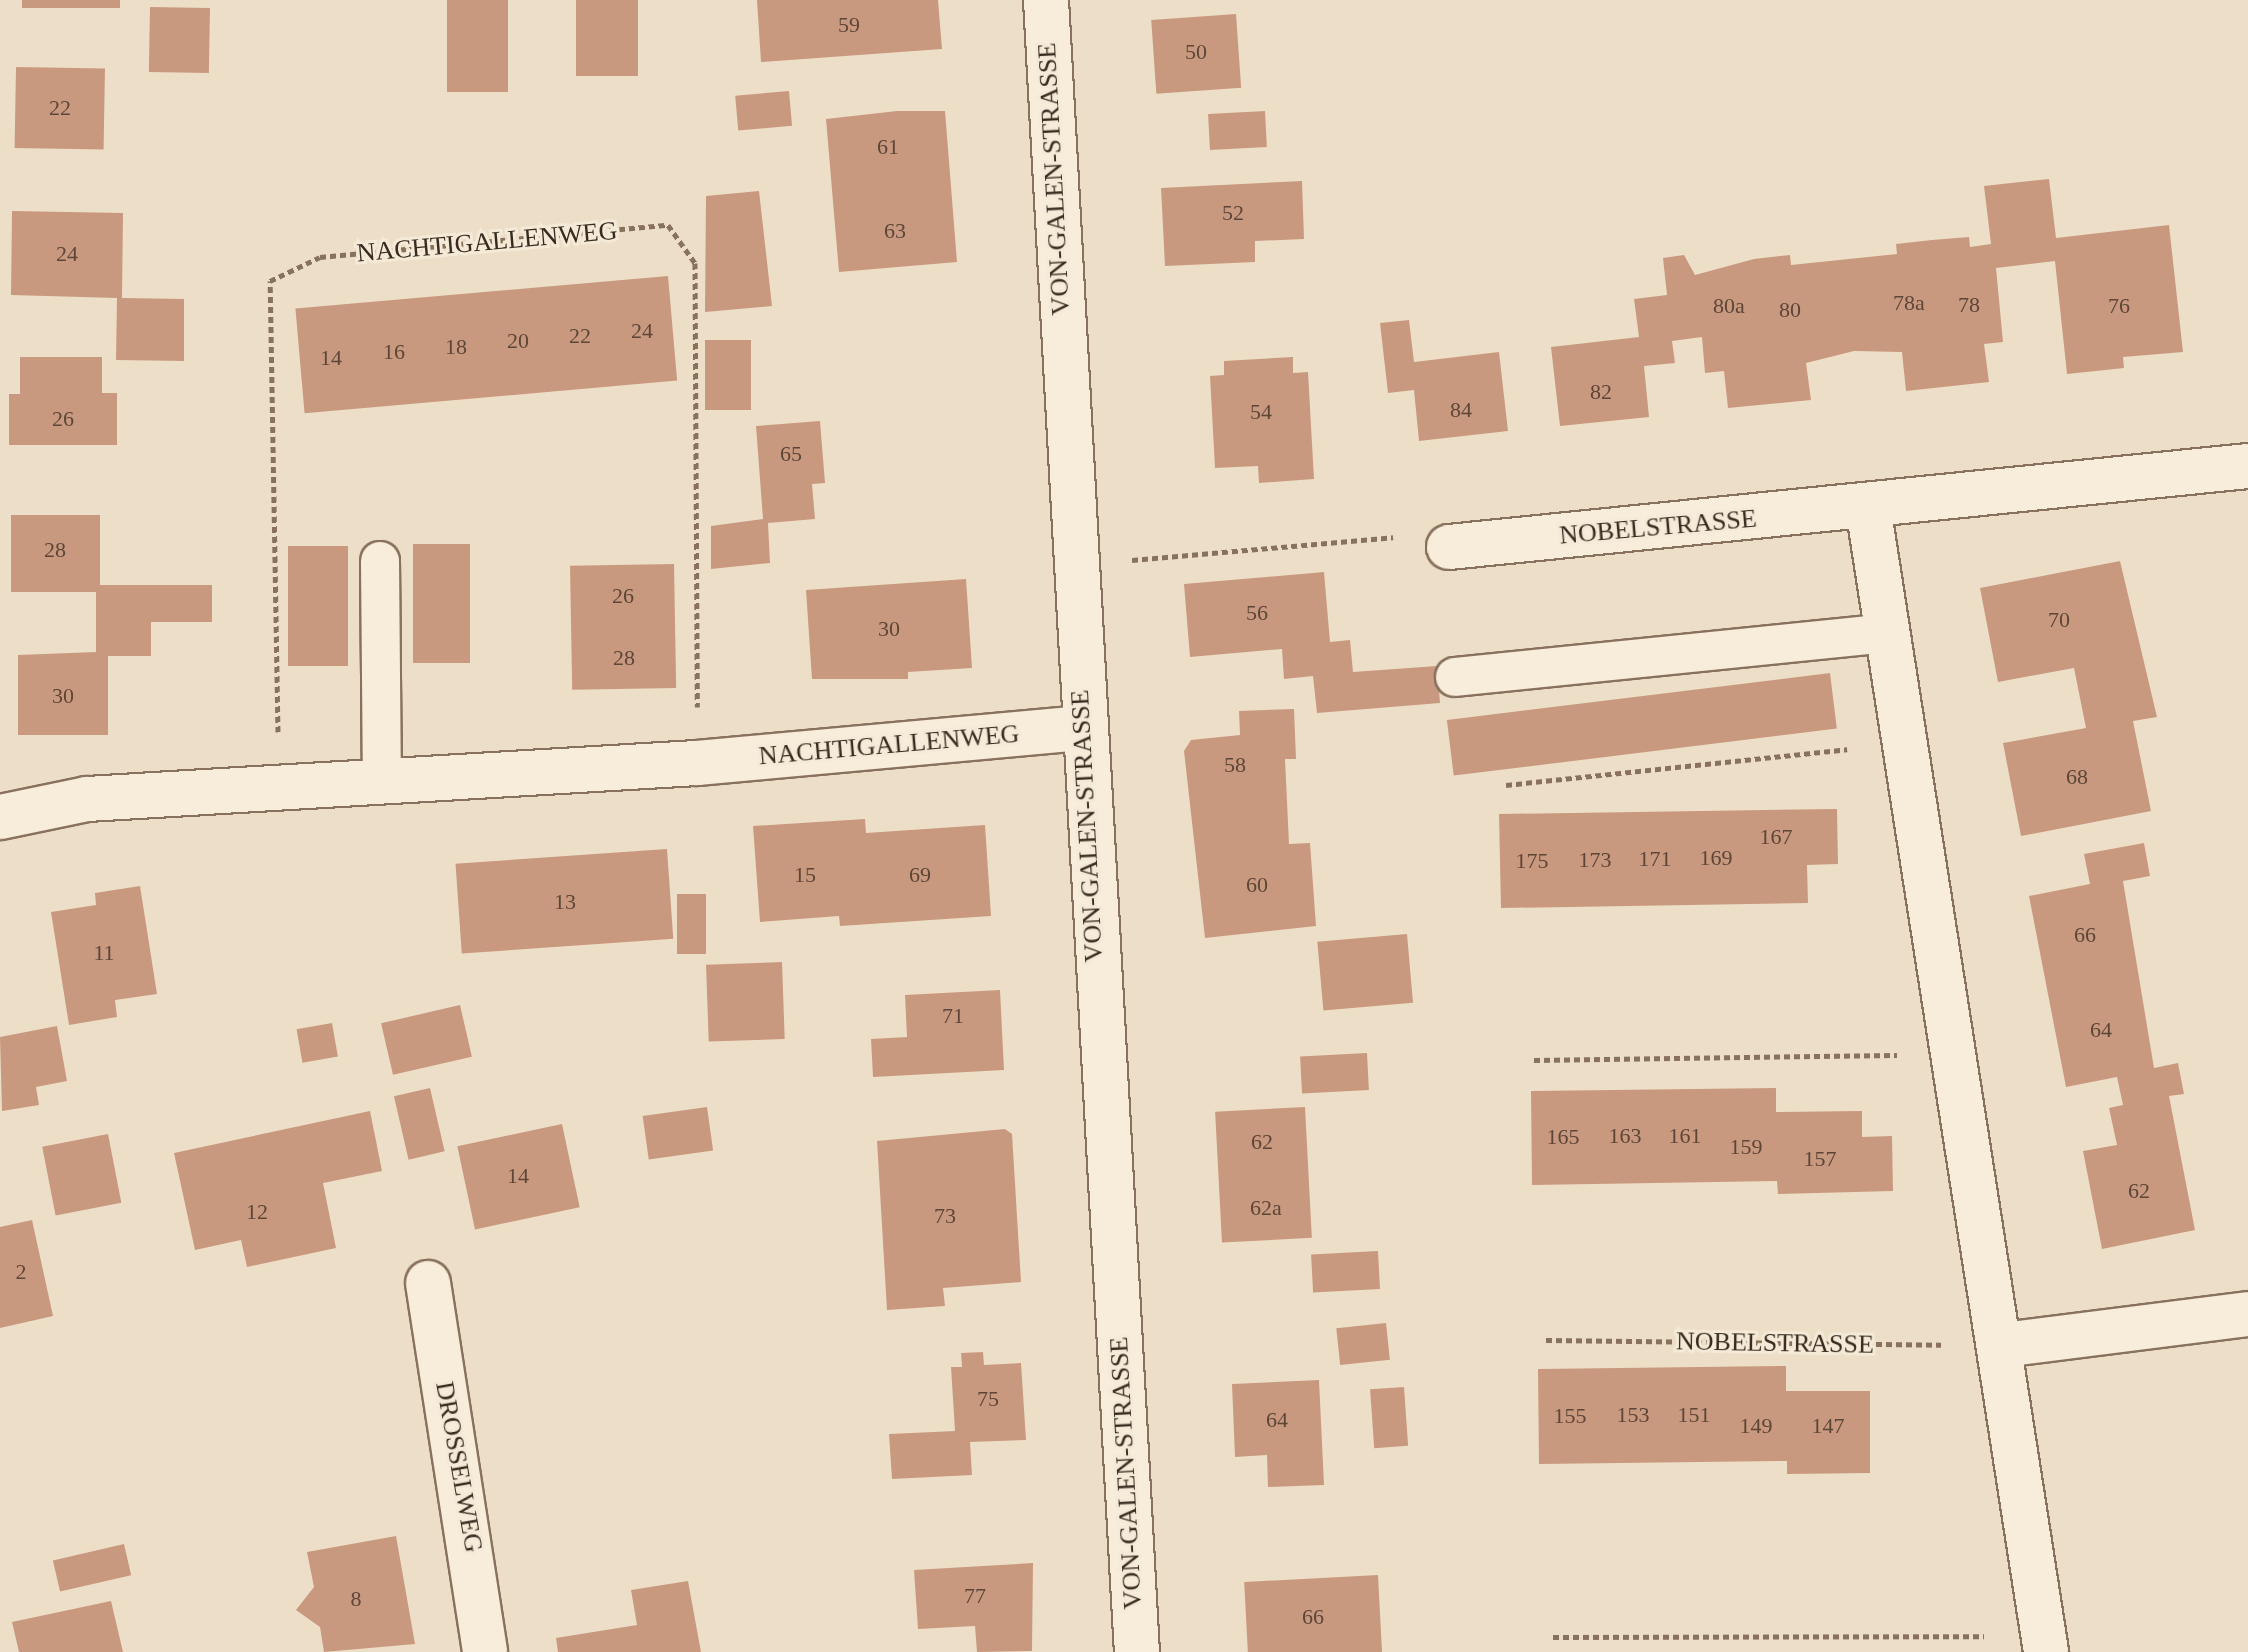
<!DOCTYPE html>
<html>
<head>
<meta charset="utf-8">
<style>
	body { margin:0 }
	#map { position:relative; width:2248px; height:1652px; overflow:hidden; background:#eddfc7; font-family:"Times New Roman",serif }
	div>[style] { position:absolute }
	.building>* { inset:0; background:#c9997f; transform-origin:0 0 }
	.path>* { height:5px; margin-top:-2.5px; transform-origin:0; background:repeating-linear-gradient(90deg,#88715d 0 6px,transparent 0 10px) }
	.roads { filter:drop-shadow(2px 0 #88715d) drop-shadow(-2px 0 #88715d) drop-shadow(0 2px #88715d) drop-shadow(0 -2px #88715d) }
	.lane>* { height:38px; margin:-19px; padding:0 19px; transform-origin:19px; border-radius:19px; background:#f8edda }
	.street>* { height:44px; margin:-22px; padding:0 22px; transform-origin:22px; border-radius:22px; background:#f8edda }
	span { translate:-50% -50%; white-space:nowrap; text-align:center; line-height:1.15; -webkit-text-stroke:6px #f4ead7; paint-order:stroke }
	.number-label { font-size:22px; color:#5d4638 }
	.number-label span { -webkit-text-stroke-width:0 }
	.street-label { font-size:26px; color:#392b20 }
</style>
</head>
<body>
<div id="map">
	<div class="building">
		<div style="left:22px;top:0;width:98px;height:8px"></div>
		<div style="left:447px;top:0;width:61px;height:92px"></div>
		<div style="left:576px;top:0;width:62px;height:76px"></div>
		<div style="clip-path:polygon(757px 0,938px 0,942px 49px,761px 62px)"></div>
		<div style="left:150px;top:7px;width:60px;height:65px;rotate:1deg"></div>
		<div style="left:1236px;top:14px;width:74px;height:85px;rotate:86deg"></div>
		<div style="left:16px;top:67px;width:89px;height:81px;rotate:1deg"></div>
		<div style="left:789px;top:91px;width:35px;height:54px;rotate:85deg"></div>
		<div style="clip-path:polygon(897px 111px,945px 111px,957px 262px,839px 272px,826px 119px)"></div>
		<div style="left:1265px;top:111px;width:36px;height:57px;rotate:87deg"></div>
		<div style="clip-path:polygon(2049px 179px,2056px 238px,2169px 225px,2183px 352px,2123px 357px,2124px 368px,2067px 374px,2055px 261px,1996px 268px,2003px 342px,1984px 344px,1989px 382px,1906px 391px,1902px 352px,1854px 351px,1806px 363px,1811px 400px,1728px 408px,1724px 371px,1705px 373px,1702px 337px,1672px 341px,1675px 363px,1644px 366px,1649px 417px,1560px 426px,1551px 347px,1639px 337px,1634px 299px,1667px 295px,1663px 258px,1684px 255px,1695px 275px,1754px 259px,1790px 255px,1791px 265px,1897px 254px,1896px 244px,1932px 240px,1969px 237px,1970px 247px,1991px 244px,1984px 186px)"></div>
		<div style="clip-path:polygon(1302px 181px,1304px 239px,1255px 241px,1255px 262px,1165px 266px,1161px 188px)"></div>
		<div style="clip-path:polygon(759px 191px,772px 306px,705px 312px,706px 196px)"></div>
		<div style="clip-path:polygon(12px 211px,123px 213px,122px 298px,184px 299px,184px 361px,116px 360px,117px 298px,11px 295px)"></div>
		<div style="left:668px;top:276px;width:105px;height:374px;rotate:85deg"></div>
		<div style="clip-path:polygon(1409px 320px,1414px 362px,1499px 352px,1508px 431px,1419px 441px,1414px 390px,1388px 393px,1380px 323px)"></div>
		<div style="left:705px;top:340px;width:46px;height:70px"></div>
		<div style="clip-path:polygon(20px 357px,102px 357px,102px 393px,117px 393px,117px 445px,9px 445px,9px 394px,20px 394px)"></div>
		<div style="clip-path:polygon(1293px 357px,1293px 373px,1308px 372px,1314px 479px,1259px 483px,1258px 466px,1215px 468px,1210px 376px,1224px 375px,1224px 361px)"></div>
		<div style="clip-path:polygon(820px 421px,825px 483px,812px 484px,815px 519px,768px 523px,770px 563px,711px 569px,711px 526px,763px 519px,756px 426px)"></div>
		<div style="clip-path:polygon(11px 515px,100px 515px,100px 585px,212px 585px,212px 622px,151px 622px,151px 656px,108px 656px,108px 735px,18px 735px,18px 655px,96px 652px,96px 592px,11px 592px)"></div>
		<div style="left:413px;top:544px;width:57px;height:119px"></div>
		<div style="left:348px;top:546px;width:120px;height:60px;rotate:90deg"></div>
		<div style="clip-path:polygon(2120px 561px,2157px 717px,2133px 721px,2151px 811px,2021px 836px,2003px 743px,2086px 728px,2074px 668px,1998px 682px,1980px 588px)"></div>
		<div style="left:674px;top:564px;width:124px;height:104px;rotate:89deg"></div>
		<div style="clip-path:polygon(1324px 572px,1330px 642px,1350px 640px,1353px 672px,1437px 666px,1440px 703px,1317px 713px,1313px 676px,1284px 679px,1282px 649px,1190px 657px,1184px 584px)"></div>
		<div style="clip-path:polygon(966px 579px,972px 668px,908px 672px,908px 679px,812px 679px,806px 590px)"></div>
		<div style="left:1830px;top:673px;width:56px;height:386px;rotate:83deg"></div>
		<div style="clip-path:polygon(1294px 709px,1296px 759px,1285px 759px,1289px 844px,1310px 843px,1316px 926px,1205px 938px,1184px 751px,1191px 740px,1240px 735px,1239px 711px)"></div>
		<div style="clip-path:polygon(1837px 809px,1838px 864px,1807px 865px,1808px 903px,1501px 908px,1499px 814px)"></div>
		<div style="clip-path:polygon(865px 819px,866px 833px,985px 825px,991px 916px,840px 926px,839px 916px,760px 922px,753px 826px)"></div>
		<div style="clip-path:polygon(2144px 843px,2150px 876px,2123px 881px,2154px 1068px,2178px 1063px,2184px 1094px,2169px 1096px,2195px 1230px,2102px 1249px,2083px 1151px,2117px 1145px,2109px 1108px,2123px 1105px,2117px 1077px,2066px 1087px,2029px 896px,2090px 884px,2084px 854px)"></div>
		<div style="left:667px;top:849px;width:90px;height:212px;rotate:86deg"></div>
		<div style="clip-path:polygon(140px 886px,157px 994px,115px 1000px,117px 1017px,69px 1025px,51px 912px,96px 905px,95px 893px)"></div>
		<div style="left:677px;top:894px;width:29px;height:60px"></div>
		<div style="left:1407px;top:934px;width:69px;height:90px;rotate:85deg"></div>
		<div style="left:782px;top:962px;width:77px;height:76px;rotate:88deg"></div>
		<div style="clip-path:polygon(1000px 990px,1004px 1070px,873px 1077px,871px 1039px,907px 1037px,905px 995px)"></div>
		<div style="left:460px;top:1005px;width:53px;height:81px;rotate:77deg"></div>
		<div style="left:332px;top:1023px;width:34px;height:36px;rotate:80deg"></div>
		<div style="clip-path:polygon(57px 1026px,67px 1081px,36px 1087px,39px 1105px,2px 1111px,0 1037px)"></div>
		<div style="left:1367px;top:1053px;width:37px;height:67px;rotate:87deg"></div>
		<div style="left:430px;top:1088px;width:65px;height:37px;rotate:77deg"></div>
		<div style="clip-path:polygon(1776px 1088px,1776px 1112px,1862px 1111px,1862px 1137px,1892px 1136px,1893px 1191px,1778px 1194px,1777px 1181px,1532px 1185px,1531px 1091px)"></div>
		<div style="left:707px;top:1107px;width:44px;height:65px;rotate:82deg"></div>
		<div style="left:1305px;top:1107px;width:131px;height:90px;rotate:87deg"></div>
		<div style="clip-path:polygon(370px 1111px,382px 1171px,323px 1183px,336px 1248px,247px 1267px,241px 1240px,195px 1250px,174px 1153px)"></div>
		<div style="left:562px;top:1124px;width:85px;height:107px;rotate:78deg"></div>
		<div style="clip-path:polygon(1005px 1129px,1012px 1134px,1021px 1282px,943px 1288px,945px 1306px,887px 1310px,877px 1141px)"></div>
		<div style="left:108px;top:1134px;width:70px;height:67px;rotate:79deg"></div>
		<div style="clip-path:polygon(32px 1220px,53px 1316px,0 1328px,0 1227px)"></div>
		<div style="left:1378px;top:1251px;width:38px;height:67px;rotate:87deg"></div>
		<div style="left:1386px;top:1323px;width:37px;height:50px;rotate:84deg"></div>
		<div style="clip-path:polygon(983px 1352px,984px 1365px,1021px 1363px,1026px 1440px,970px 1442px,972px 1475px,892px 1479px,889px 1434px,955px 1431px,951px 1367px,962px 1367px,961px 1353px)"></div>
		<div style="clip-path:polygon(1786px 1366px,1786px 1391px,1870px 1391px,1870px 1473px,1787px 1474px,1787px 1461px,1539px 1464px,1538px 1369px)"></div>
		<div style="clip-path:polygon(1319px 1380px,1324px 1485px,1268px 1487px,1267px 1455px,1235px 1457px,1232px 1384px)"></div>
		<div style="left:1404px;top:1387px;width:59px;height:34px;rotate:86deg"></div>
		<div style="clip-path:polygon(396px 1536px,415px 1644px,324px 1652px,320px 1627px,296px 1610px,314px 1587px,307px 1552px)"></div>
		<div style="left:124px;top:1544px;width:32px;height:73px;rotate:77deg"></div>
		<div style="clip-path:polygon(1033px 1563px,1032px 1651px,977px 1652px,975px 1626px,918px 1629px,914px 1570px)"></div>
		<div style="left:1378px;top:1575px;width:77px;height:134px;rotate:87deg"></div>
		<div style="clip-path:polygon(688px 1581px,701px 1652px,558px 1652px,556px 1638px,637px 1625px,631px 1590px)"></div>
		<div style="clip-path:polygon(111px 1601px,123px 1652px,19px 1652px,12px 1622px)"></div>
	</div>
	<div class="path">
		<div style="left:1132px;top:560px;width:262px;rotate:-5deg"></div>
		<div style="left:278px;top:732px;width:451px;rotate:-91deg"></div>
		<div style="left:270px;top:281px;width:55px;rotate:-25.6deg"></div>
		<div style="left:320px;top:257px;width:349px;rotate:-5.3deg"></div>
		<div style="left:668px;top:225px;width:47px;rotate:54.6deg"></div>
		<div style="left:695px;top:263px;width:444px;rotate:89.7deg"></div>
		<div style="left:1506px;top:785px;width:343px;rotate:-6deg"></div>
		<div style="left:1534px;top:1060px;width:363px;rotate:-0.8deg"></div>
		<div style="left:1546px;top:1340px;width:395px;rotate:0.7deg"></div>
		<div style="left:1553px;top:1637px;width:431px;rotate:-0.1deg"></div>
	</div>
	<div class="roads">
		<div class="lane">
			<div style="left:380px;top:561px;width:219px;rotate:89.5deg"></div>
			<div style="left:1455px;top:677px;width:435px;rotate:-5.8deg"></div>
		</div>
		<div class="street">
			<div style="left:1046px;top:0;width:1655px;rotate:86.85deg"></div>
			<div style="left:1868px;top:507px;width:1159px;rotate:81.16deg"></div>
			<div style="left:1449px;top:547px;width:803px;rotate:-5.79deg"></div>
			<div style="left:0;top:817px;width:89px;rotate:-11.7deg"></div>
			<div style="left:87px;top:799px;width:611px;rotate:-3.38deg"></div>
			<div style="left:697px;top:763px;width:385px;rotate:-5.2deg"></div>
			<div style="left:428px;top:1283px;width:373px;rotate:81.2deg"></div>
			<div style="left:2003px;top:1345px;width:247px;rotate:-7.2deg"></div>
		</div>
	</div>
	<div class="number-label">
		<span style="left:849px;top:25px">59</span>
		<span style="left:1196px;top:52px">50</span>
		<span style="left:60px;top:108px">22</span>
		<span style="left:888px;top:147px">61</span>
		<span style="left:1233px;top:213px">52</span>
		<span style="left:895px;top:231px">63</span>
		<span style="left:67px;top:254px">24</span>
		<span style="left:1909px;top:303px">78a</span>
		<span style="left:1969px;top:305px">78</span>
		<span style="left:1729px;top:306px">80a</span>
		<span style="left:2119px;top:306px">76</span>
		<span style="left:1790px;top:310px">80</span>
		<span style="left:642px;top:331px">24</span>
		<span style="left:580px;top:336px">22</span>
		<span style="left:518px;top:341px">20</span>
		<span style="left:456px;top:347px">18</span>
		<span style="left:394px;top:352px">16</span>
		<span style="left:331px;top:358px">14</span>
		<span style="left:1601px;top:392px">82</span>
		<span style="left:1461px;top:410px">84</span>
		<span style="left:1261px;top:412px">54</span>
		<span style="left:63px;top:419px">26</span>
		<span style="left:791px;top:454px">65</span>
		<span style="left:55px;top:550px">28</span>
		<span style="left:623px;top:596px">26</span>
		<span style="left:1257px;top:613px">56</span>
		<span style="left:2059px;top:620px">70</span>
		<span style="left:889px;top:629px">30</span>
		<span style="left:624px;top:658px">28</span>
		<span style="left:63px;top:696px">30</span>
		<span style="left:1235px;top:765px">58</span>
		<span style="left:2077px;top:777px">68</span>
		<span style="left:1776px;top:837px">167</span>
		<span style="left:1716px;top:858px">169</span>
		<span style="left:1655px;top:859px">171</span>
		<span style="left:1595px;top:860px">173</span>
		<span style="left:1532px;top:861px">175</span>
		<span style="left:805px;top:875px">15</span>
		<span style="left:920px;top:875px">69</span>
		<span style="left:1257px;top:885px">60</span>
		<span style="left:565px;top:902px">13</span>
		<span style="left:2085px;top:935px">66</span>
		<span style="left:104px;top:953px">11</span>
		<span style="left:953px;top:1016px">71</span>
		<span style="left:2101px;top:1030px">64</span>
		<span style="left:1625px;top:1136px">163</span>
		<span style="left:1685px;top:1136px">161</span>
		<span style="left:1563px;top:1137px">165</span>
		<span style="left:1262px;top:1142px">62</span>
		<span style="left:1746px;top:1147px">159</span>
		<span style="left:1820px;top:1159px">157</span>
		<span style="left:518px;top:1176px">14</span>
		<span style="left:2139px;top:1191px">62</span>
		<span style="left:1266px;top:1208px">62a</span>
		<span style="left:257px;top:1212px">12</span>
		<span style="left:945px;top:1216px">73</span>
		<span style="left:21px;top:1272px">2</span>
		<span style="left:988px;top:1399px">75</span>
		<span style="left:1633px;top:1415px">153</span>
		<span style="left:1694px;top:1415px">151</span>
		<span style="left:1570px;top:1416px">155</span>
		<span style="left:1277px;top:1420px">64</span>
		<span style="left:1756px;top:1426px">149</span>
		<span style="left:1828px;top:1426px">147</span>
		<span style="left:975px;top:1596px">77</span>
		<span style="left:356px;top:1599px">8</span>
		<span style="left:1313px;top:1617px">66</span>
	</div>
	<div class="street-label">
		<span style="left:1054px;top:179px;rotate:-93deg">VON-GALEN-STRASSE</span>
		<span style="left:487px;top:242px;rotate:-5deg">NACHTIGALLENWEG</span>
		<span style="left:1658px;top:527px;rotate:-5deg">NOBELSTRASSE</span>
		<span style="left:889px;top:745px;rotate:-5deg">NACHTIGALLENWEG</span>
		<span style="left:1087px;top:826px;rotate:-93deg">VON-GALEN-STRASSE</span>
		<span style="left:1775px;top:1343px;rotate:1deg">NOBELSTRASSE</span>
		<span style="left:459px;top:1467px;rotate:80deg">DROSSELWEG</span>
		<span style="left:1126px;top:1473px;rotate:-93deg">VON-GALEN-STRASSE</span>
	</div>
</div>
</body>
</html>
